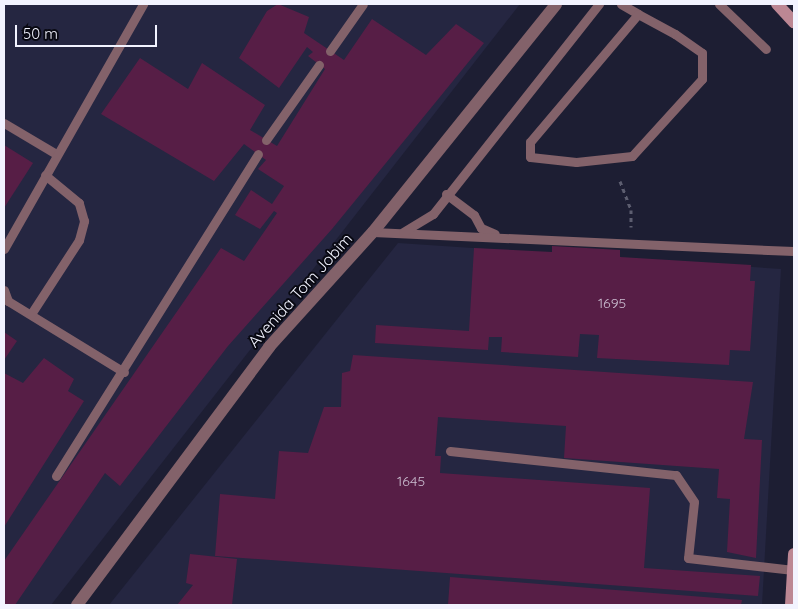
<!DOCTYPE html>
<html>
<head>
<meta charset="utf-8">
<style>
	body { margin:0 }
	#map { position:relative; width:798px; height:609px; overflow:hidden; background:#1d1e33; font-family:Quicksand,sans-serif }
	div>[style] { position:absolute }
	.built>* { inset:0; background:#252641 }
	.building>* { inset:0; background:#571e46 }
	.path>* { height:3px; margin-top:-1.5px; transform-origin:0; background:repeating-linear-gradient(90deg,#5d5e70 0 4px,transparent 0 8px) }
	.lane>* { height:9px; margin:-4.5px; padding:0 4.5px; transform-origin:4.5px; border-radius:4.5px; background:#83626a }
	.street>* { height:12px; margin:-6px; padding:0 6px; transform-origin:6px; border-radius:6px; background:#83626a }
	.secondary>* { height:12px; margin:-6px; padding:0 6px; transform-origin:6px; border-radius:6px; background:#bc8794 }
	span { translate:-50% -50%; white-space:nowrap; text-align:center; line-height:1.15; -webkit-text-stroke:4px #090912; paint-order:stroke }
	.number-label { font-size:14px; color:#cbbed1 }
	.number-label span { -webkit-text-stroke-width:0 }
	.street-label { font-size:16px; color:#f2f3ff }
	.frame { position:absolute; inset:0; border:5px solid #f2f3ff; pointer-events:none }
	.scale { position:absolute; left:15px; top:25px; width:142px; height:22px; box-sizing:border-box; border:2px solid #f2f3ff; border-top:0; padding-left:6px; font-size:15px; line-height:18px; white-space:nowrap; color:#f2f3ff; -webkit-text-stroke:4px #090912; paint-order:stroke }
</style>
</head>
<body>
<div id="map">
	<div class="built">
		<div style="clip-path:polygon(4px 4px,520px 4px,51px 605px,4px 605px)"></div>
		<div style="clip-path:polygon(398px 243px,781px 269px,762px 605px,109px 605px)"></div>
	</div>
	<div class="building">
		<div style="clip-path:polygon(278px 4px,309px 17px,304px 33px,344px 60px,372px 19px,426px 55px,456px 24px,484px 43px,332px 229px,228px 346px,120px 486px,105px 473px,15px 605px,4px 605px,4px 561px,221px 248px,244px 261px,277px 213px,274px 211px,260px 229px,235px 215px,251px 190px,272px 204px,284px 186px,258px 169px,266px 160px,244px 144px,214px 181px,101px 114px,140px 58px,188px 89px,202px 63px,265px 105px,250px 130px,277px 146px,325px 69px,308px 56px,313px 52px,307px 47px,279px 88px,239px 58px,267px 11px)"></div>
		<div style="clip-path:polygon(4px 145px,33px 163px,4px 208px)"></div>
		<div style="clip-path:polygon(552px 246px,620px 250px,620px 257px,751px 265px,750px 281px,755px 281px,750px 351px,730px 350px,729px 365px,597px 358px,599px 335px,580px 334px,578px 357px,501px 352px,502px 337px,489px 337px,488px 350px,375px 343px,376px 325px,469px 331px,474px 248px,552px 252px)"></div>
		<div style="clip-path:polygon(4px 332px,17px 341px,4px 360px)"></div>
		<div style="clip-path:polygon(353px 355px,753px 382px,744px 439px,762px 440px,756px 558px,727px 552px,730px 499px,717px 498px,719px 469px,564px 458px,566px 426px,438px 417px,435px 456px,441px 456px,440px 473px,650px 488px,644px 568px,760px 576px,758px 596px,215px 556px,220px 494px,275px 499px,279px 451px,308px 453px,324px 407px,341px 407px,342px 373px,350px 371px)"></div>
		<div style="clip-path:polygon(44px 358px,74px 379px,68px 391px,84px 401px,4px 527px,4px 373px,23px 383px)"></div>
		<div style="clip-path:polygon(190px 554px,237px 559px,232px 605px,177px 605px,193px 585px,186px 583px)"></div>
		<div style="clip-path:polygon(450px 577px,742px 600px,741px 605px,448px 605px)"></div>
	</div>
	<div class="path">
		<div style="left:620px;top:181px;width:31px;rotate:69deg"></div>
		<div style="left:631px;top:210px;width:17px;rotate:90deg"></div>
	</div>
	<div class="lane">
		<div style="left:621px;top:4px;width:20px;rotate:30deg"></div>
		<div style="left:638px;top:14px;width:42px;rotate:28.4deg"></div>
		<div style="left:675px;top:34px;width:33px;rotate:35deg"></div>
		<div style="left:702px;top:53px;width:26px;rotate:90deg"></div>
		<div style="left:702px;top:79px;width:104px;rotate:132.3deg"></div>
		<div style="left:632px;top:156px;width:56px;rotate:173.9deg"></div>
		<div style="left:576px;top:162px;width:46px;rotate:-173.8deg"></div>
		<div style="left:530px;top:157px;width:15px;rotate:-90deg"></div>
		<div style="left:530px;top:142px;width:167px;rotate:-49.8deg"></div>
		<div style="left:719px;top:4px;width:65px;rotate:43.8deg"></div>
		<div style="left:330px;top:51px;width:57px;rotate:-54.9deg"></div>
		<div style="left:4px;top:123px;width:61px;rotate:30.8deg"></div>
		<div style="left:266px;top:140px;width:92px;rotate:-54.8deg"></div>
		<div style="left:446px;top:194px;width:35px;rotate:37deg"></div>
		<div style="left:474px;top:215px;width:15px;rotate:62deg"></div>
		<div style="left:481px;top:228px;width:15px;rotate:23deg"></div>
		<div style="left:373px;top:232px;width:421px;rotate:2.6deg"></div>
		<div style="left:403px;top:232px;width:35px;rotate:-31deg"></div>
		<div style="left:433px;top:214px;width:268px;rotate:-51.7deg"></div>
		<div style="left:4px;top:249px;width:282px;rotate:-60.4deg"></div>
		<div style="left:4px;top:290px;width:12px;rotate:70deg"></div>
		<div style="left:8px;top:301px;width:136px;rotate:31.5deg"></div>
		<div style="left:31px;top:314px;width:88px;rotate:-57deg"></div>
		<div style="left:79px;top:240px;width:20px;rotate:-75deg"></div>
		<div style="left:84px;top:221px;width:19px;rotate:-106deg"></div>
		<div style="left:79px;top:203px;width:44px;rotate:-140.5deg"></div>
		<div style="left:450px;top:451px;width:227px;rotate:6.1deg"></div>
		<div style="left:676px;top:475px;width:32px;rotate:56deg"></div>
		<div style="left:694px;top:502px;width:56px;rotate:96.1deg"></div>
		<div style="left:688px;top:558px;width:106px;rotate:6.5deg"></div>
		<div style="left:56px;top:476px;width:380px;rotate:-57.9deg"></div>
	</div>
	<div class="street">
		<div style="left:77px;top:605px;width:322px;rotate:-53.3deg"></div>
		<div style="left:269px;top:347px;width:155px;rotate:-47.9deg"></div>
		<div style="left:373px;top:232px;width:292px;rotate:-51.2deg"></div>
	</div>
	<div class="secondary">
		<div style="left:777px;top:4px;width:25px;rotate:47deg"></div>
		<div style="left:791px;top:605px;width:51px;rotate:-86.6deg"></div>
	</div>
	<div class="number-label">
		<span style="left:612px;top:303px">1695</span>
		<span style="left:411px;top:481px">1645</span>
	</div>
	<div class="street-label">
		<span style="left:300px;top:290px;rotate:-48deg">Avenida Tom Jobim</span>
	</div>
	<div class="frame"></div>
	<div class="scale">50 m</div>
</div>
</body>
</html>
